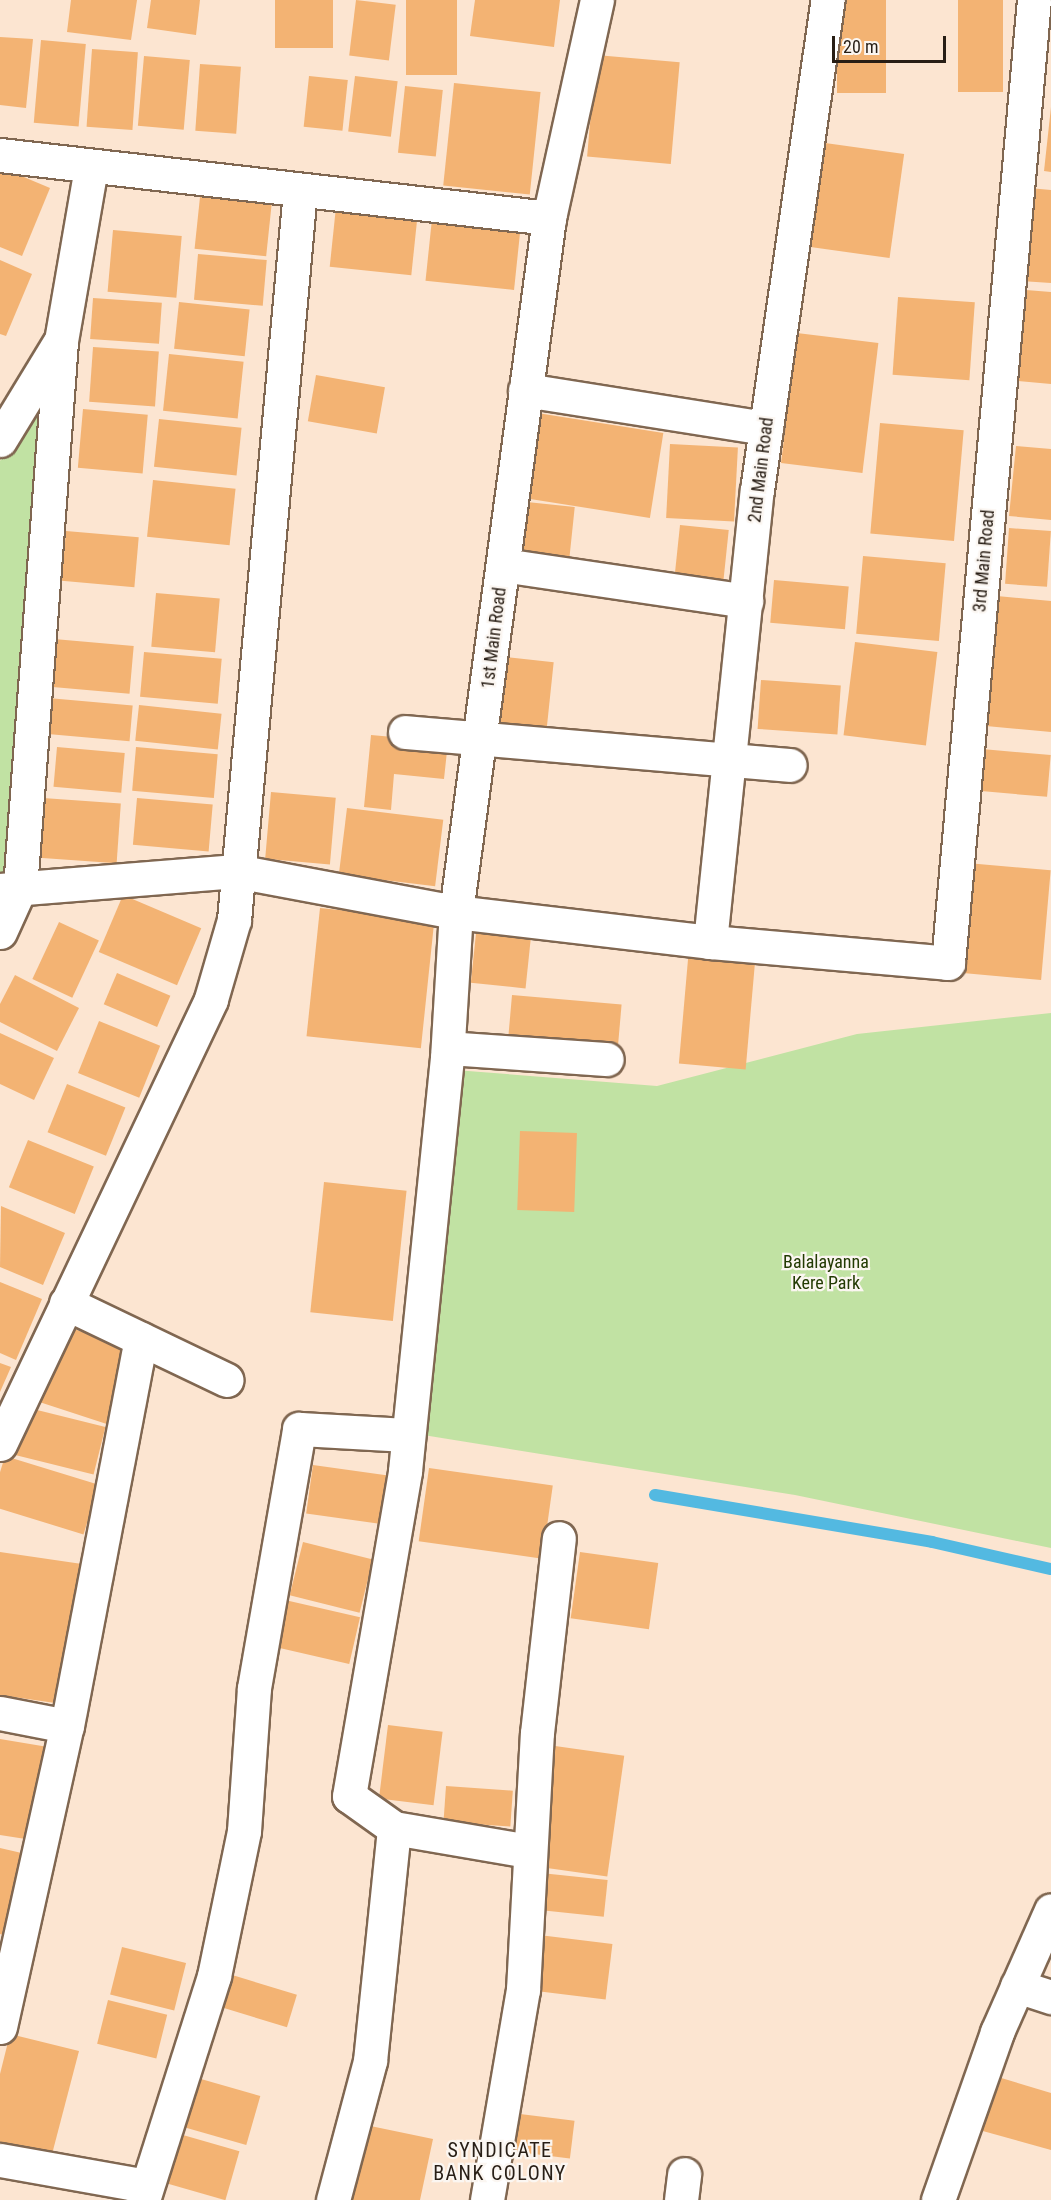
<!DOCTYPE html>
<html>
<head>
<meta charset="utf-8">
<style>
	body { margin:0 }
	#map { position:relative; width:1051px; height:2200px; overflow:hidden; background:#fce5d1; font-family:"Roboto Condensed",sans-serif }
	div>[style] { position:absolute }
	.green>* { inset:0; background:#c1e2a3 }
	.stream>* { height:12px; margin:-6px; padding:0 6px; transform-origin:6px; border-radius:6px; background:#53b9e1 }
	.building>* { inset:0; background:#f3b373; transform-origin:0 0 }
	.roads { filter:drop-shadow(2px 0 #806751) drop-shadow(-2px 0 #806751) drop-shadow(0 2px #806751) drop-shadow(0 -2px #806751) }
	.minor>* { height:33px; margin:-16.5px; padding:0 16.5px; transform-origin:16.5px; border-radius:16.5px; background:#fff }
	span { translate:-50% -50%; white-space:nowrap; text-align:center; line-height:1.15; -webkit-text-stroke:4.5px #fbf6f1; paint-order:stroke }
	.street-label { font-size:18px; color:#281e15 }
	.park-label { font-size:18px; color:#233b03 }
	.neighbourhood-label { font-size:20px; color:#281e15; letter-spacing:1.5px }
	.scale { position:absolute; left:832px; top:36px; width:114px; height:27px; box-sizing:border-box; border:3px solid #281e15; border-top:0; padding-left:8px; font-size:18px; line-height:21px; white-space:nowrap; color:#281e15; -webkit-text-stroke:4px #fbf6f1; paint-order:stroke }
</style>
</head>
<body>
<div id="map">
	<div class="green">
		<div style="clip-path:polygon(47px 383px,8px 874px,0 875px,0 461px)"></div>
		<div style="clip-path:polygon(1051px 1013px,1051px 1548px,795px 1495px,417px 1434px,455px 1070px,657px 1086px,857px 1034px)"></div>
	</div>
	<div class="stream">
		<div style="left:655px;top:1495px;width:281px;rotate:9.6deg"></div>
		<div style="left:932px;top:1542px;width:122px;rotate:12.8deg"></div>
	</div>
	<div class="building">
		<div style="clip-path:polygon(71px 0,137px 0,131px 40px,67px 32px)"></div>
		<div style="clip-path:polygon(151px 0,200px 0,196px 35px,147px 28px)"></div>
		<div style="left:275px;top:0;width:58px;height:48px"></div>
		<div style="left:356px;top:0;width:40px;height:56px;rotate:7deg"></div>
		<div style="left:406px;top:0;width:51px;height:75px"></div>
		<div style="clip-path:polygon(475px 0,560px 0,554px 47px,470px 36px)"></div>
		<div style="left:837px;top:0;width:49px;height:93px"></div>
		<div style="left:958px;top:0;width:45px;height:92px"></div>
		<div style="clip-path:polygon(0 37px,33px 39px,26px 108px,0 105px)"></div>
		<div style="left:41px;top:40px;width:45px;height:83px;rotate:5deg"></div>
		<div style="left:92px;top:49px;width:46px;height:78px;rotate:4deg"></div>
		<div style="left:596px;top:55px;width:84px;height:102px;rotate:5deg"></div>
		<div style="left:144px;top:56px;width:46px;height:70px;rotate:5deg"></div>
		<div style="left:200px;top:64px;width:41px;height:67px;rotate:4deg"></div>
		<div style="left:309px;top:76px;width:39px;height:51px;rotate:6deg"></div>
		<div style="left:355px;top:76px;width:43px;height:56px;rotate:7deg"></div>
		<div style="left:454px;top:83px;width:87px;height:103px;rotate:6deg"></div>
		<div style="left:405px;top:86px;width:38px;height:67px;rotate:6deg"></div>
		<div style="clip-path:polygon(1051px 107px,1051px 172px,1044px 171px)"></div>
		<div style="left:818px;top:142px;width:87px;height:105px;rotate:8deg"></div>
		<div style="clip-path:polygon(0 167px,50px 188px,22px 256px,0 247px)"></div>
		<div style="clip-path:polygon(1029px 188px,1051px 190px,1051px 283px,1021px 281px)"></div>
		<div style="left:200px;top:197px;width:72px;height:52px;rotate:6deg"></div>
		<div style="left:336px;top:207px;width:82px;height:60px;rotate:6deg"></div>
		<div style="left:432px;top:219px;width:89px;height:62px;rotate:6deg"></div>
		<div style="left:113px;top:230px;width:69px;height:62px;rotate:5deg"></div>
		<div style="left:198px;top:254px;width:69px;height:46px;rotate:5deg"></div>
		<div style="clip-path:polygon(0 260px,32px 274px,6px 336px,0 334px)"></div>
		<div style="clip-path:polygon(1026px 290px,1051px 292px,1051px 384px,1018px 381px)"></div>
		<div style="left:898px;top:297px;width:77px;height:78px;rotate:4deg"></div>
		<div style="left:93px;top:298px;width:69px;height:41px;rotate:4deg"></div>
		<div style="left:179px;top:302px;width:71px;height:47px;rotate:6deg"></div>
		<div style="left:797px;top:333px;width:82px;height:131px;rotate:7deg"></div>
		<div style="left:93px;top:347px;width:66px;height:55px;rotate:4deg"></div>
		<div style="left:169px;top:354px;width:75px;height:57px;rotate:6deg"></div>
		<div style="left:316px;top:375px;width:70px;height:47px;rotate:10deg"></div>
		<div style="left:83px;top:409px;width:65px;height:59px;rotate:5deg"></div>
		<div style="left:531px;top:412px;width:134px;height:86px;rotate:9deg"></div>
		<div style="left:159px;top:419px;width:83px;height:48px;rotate:6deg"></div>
		<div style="left:880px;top:423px;width:84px;height:111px;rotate:5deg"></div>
		<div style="left:670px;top:444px;width:68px;height:74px;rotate:3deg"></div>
		<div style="clip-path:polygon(1016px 446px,1051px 449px,1051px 520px,1009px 516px)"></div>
		<div style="left:153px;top:480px;width:83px;height:57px;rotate:6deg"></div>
		<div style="left:527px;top:502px;width:48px;height:63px;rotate:6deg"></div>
		<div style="left:680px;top:525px;width:49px;height:62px;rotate:6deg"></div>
		<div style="left:1009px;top:528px;width:42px;height:56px;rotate:4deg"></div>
		<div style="left:66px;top:531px;width:73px;height:50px;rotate:5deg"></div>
		<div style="left:863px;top:556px;width:83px;height:78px;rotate:5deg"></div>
		<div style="left:774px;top:580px;width:75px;height:43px;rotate:5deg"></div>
		<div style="left:156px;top:593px;width:64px;height:54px;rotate:5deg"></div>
		<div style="clip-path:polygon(997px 596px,1051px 601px,1051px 732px,986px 726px)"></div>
		<div style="left:54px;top:639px;width:80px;height:48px;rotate:5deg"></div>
		<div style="left:855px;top:642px;width:83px;height:94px;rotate:7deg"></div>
		<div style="left:144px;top:652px;width:78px;height:45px;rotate:5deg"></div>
		<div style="left:495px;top:656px;width:59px;height:72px;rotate:6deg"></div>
		<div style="left:761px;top:680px;width:80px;height:49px;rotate:4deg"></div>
		<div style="left:48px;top:698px;width:85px;height:36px;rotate:5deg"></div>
		<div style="left:139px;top:705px;width:83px;height:36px;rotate:6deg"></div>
		<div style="clip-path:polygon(371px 735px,448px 742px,444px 779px,394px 774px,391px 810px,364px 807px)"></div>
		<div style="left:57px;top:747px;width:68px;height:40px;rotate:5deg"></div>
		<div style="left:136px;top:747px;width:82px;height:44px;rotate:5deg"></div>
		<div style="left:982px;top:749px;width:69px;height:42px;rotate:5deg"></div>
		<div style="left:271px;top:792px;width:65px;height:67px;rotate:5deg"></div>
		<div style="left:43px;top:798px;width:78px;height:60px;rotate:4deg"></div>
		<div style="left:137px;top:798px;width:76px;height:47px;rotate:5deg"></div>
		<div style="left:347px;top:808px;width:97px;height:67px;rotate:7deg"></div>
		<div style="left:967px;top:863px;width:84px;height:110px;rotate:5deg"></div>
		<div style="left:123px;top:895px;width:85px;height:62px;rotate:23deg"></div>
		<div style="left:320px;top:908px;width:115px;height:129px;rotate:6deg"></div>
		<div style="left:59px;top:922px;width:44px;height:63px;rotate:25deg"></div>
		<div style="left:477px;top:924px;width:55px;height:59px;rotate:6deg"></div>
		<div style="left:689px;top:948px;width:67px;height:116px;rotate:5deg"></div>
		<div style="left:117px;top:973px;width:58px;height:34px;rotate:23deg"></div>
		<div style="clip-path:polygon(15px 975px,79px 1008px,57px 1051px,0 1022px,0 1004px)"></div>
		<div style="left:512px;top:995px;width:110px;height:45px;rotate:5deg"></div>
		<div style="left:99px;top:1021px;width:66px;height:56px;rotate:22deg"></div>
		<div style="clip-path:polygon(0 1033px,54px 1058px,34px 1100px,0 1084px)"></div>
		<div style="left:67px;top:1084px;width:63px;height:52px;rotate:22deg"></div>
		<div style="left:520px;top:1131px;width:57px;height:79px;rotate:2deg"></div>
		<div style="left:28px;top:1140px;width:71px;height:51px;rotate:22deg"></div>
		<div style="left:324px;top:1182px;width:83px;height:131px;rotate:6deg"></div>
		<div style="clip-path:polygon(1px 1206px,65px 1233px,43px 1285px,0 1267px)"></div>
		<div style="clip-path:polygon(0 1282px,42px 1299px,16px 1360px,0 1353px)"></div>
		<div style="left:58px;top:1324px;width:78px;height:80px;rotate:18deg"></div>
		<div style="clip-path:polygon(0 1363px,11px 1367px,0 1392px)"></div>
		<div style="left:21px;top:1406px;width:87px;height:49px;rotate:14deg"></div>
		<div style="left:5px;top:1456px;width:98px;height:52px;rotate:17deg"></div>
		<div style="left:313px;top:1465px;width:74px;height:49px;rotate:8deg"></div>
		<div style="left:429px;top:1468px;width:125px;height:74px;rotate:8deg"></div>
		<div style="left:303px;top:1542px;width:72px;height:55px;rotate:14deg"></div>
		<div style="clip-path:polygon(0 1552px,82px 1564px,62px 1704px,0 1695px)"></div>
		<div style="left:580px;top:1552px;width:79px;height:67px;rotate:8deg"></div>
		<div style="left:285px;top:1600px;width:77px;height:48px;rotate:13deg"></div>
		<div style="left:388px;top:1725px;width:55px;height:74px;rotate:7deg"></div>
		<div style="clip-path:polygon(0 1739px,48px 1747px,32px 1840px,0 1835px)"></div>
		<div style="left:548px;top:1745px;width:77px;height:122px;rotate:8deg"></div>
		<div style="left:446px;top:1786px;width:67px;height:36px;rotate:4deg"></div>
		<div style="clip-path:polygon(0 1848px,26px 1854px,7px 1936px,0 1934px)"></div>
		<div style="left:541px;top:1873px;width:67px;height:37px;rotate:6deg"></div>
		<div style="left:539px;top:1935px;width:74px;height:56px;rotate:7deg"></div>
		<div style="left:122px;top:1947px;width:66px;height:49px;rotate:14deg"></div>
		<div style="left:229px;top:1974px;width:71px;height:34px;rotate:17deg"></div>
		<div style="left:108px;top:2000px;width:61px;height:45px;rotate:14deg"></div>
		<div style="clip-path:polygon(10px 2034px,79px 2051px,51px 2158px,0 2145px,0 2074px)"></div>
		<div style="clip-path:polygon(988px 2074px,1051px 2093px,1051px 2150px,972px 2128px)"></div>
		<div style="left:194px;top:2077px;width:69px;height:51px;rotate:16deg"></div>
		<div style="left:512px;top:2113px;width:63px;height:38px;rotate:7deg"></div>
		<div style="clip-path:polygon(356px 2123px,433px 2139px,420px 2200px,340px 2200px)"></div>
		<div style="left:176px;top:2133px;width:66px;height:51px;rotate:16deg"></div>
	</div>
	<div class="roads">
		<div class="minor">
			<div style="left:0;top:155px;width:553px;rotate:6.55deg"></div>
			<div style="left:525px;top:390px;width:244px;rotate:9deg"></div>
			<div style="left:0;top:440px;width:111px;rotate:-58.6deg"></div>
			<div style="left:503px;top:565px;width:246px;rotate:8.4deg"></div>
			<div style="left:405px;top:732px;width:386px;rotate:4.9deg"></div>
			<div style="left:0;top:890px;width:237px;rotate:-4.6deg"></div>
			<div style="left:236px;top:871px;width:224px;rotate:10.6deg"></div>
			<div style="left:456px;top:912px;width:256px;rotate:6.7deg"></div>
			<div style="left:710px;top:942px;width:239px;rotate:5deg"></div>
			<div style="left:948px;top:963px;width:967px;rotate:-84.9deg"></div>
			<div style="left:0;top:932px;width:48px;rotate:-65.6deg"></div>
			<div style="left:20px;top:888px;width:549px;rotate:-85.71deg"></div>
			<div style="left:61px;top:341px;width:176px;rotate:-80.2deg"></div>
			<div style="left:710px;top:942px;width:454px;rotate:-84.1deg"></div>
			<div style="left:757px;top:490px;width:495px;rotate:-81.8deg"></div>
			<div style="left:448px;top:1048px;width:159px;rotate:4deg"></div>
			<div style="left:66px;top:1303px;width:178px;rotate:25.6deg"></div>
			<div style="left:0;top:1444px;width:492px;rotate:-64.6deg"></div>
			<div style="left:211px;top:999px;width:82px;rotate:-73.8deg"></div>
			<div style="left:234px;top:920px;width:732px;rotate:-84.83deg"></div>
			<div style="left:0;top:1713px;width:68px;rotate:11deg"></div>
			<div style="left:394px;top:1828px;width:137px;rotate:9.7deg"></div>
			<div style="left:1017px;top:1986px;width:36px;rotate:18deg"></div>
			<div style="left:0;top:2027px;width:308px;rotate:-77.5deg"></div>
			<div style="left:67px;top:1726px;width:394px;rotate:-79.2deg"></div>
			<div style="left:0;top:2160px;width:148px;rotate:10.1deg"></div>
			<div style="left:143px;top:2200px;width:235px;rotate:-72.4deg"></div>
			<div style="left:214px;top:1976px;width:148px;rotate:-78.3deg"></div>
			<div style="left:244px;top:1831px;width:143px;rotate:-86deg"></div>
			<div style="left:254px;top:1688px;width:263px;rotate:-80.1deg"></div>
			<div style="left:299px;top:1429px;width:109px;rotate:3.2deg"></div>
			<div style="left:333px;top:2200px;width:144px;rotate:-75.1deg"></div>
			<div style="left:370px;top:2061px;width:234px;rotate:-84.1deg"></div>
			<div style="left:394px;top:1828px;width:55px;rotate:-144.6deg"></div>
			<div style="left:349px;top:1796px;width:330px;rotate:-80.2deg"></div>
			<div style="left:405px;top:1471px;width:415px;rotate:-84.2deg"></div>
			<div style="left:447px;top:1058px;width:146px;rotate:-86.5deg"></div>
			<div style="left:456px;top:912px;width:700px;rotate:-82.37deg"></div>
			<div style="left:549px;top:218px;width:223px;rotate:-77.6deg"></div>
			<div style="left:487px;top:2200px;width:213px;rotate:-80.3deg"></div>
			<div style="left:523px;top:1990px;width:257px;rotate:-86.9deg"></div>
			<div style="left:537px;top:1733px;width:196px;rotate:-83.6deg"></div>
			<div style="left:681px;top:2200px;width:26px;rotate:-83deg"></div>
			<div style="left:938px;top:2200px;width:178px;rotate:-70.6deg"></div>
			<div style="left:997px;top:2032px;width:133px;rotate:-66.1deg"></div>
		</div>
	</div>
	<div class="street-label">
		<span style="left:761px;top:470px;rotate:-83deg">2nd Main Road</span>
		<span style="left:984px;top:561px;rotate:-85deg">3rd Main Road</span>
		<span style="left:494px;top:638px;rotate:-83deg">1st Main Road</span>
	</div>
	<div class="park-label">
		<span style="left:826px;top:1273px">Balalayanna<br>Kere Park</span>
	</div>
	<div class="neighbourhood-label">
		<span style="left:500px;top:2162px">SYNDICATE<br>BANK COLONY</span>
	</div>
	<div class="scale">20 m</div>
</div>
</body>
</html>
